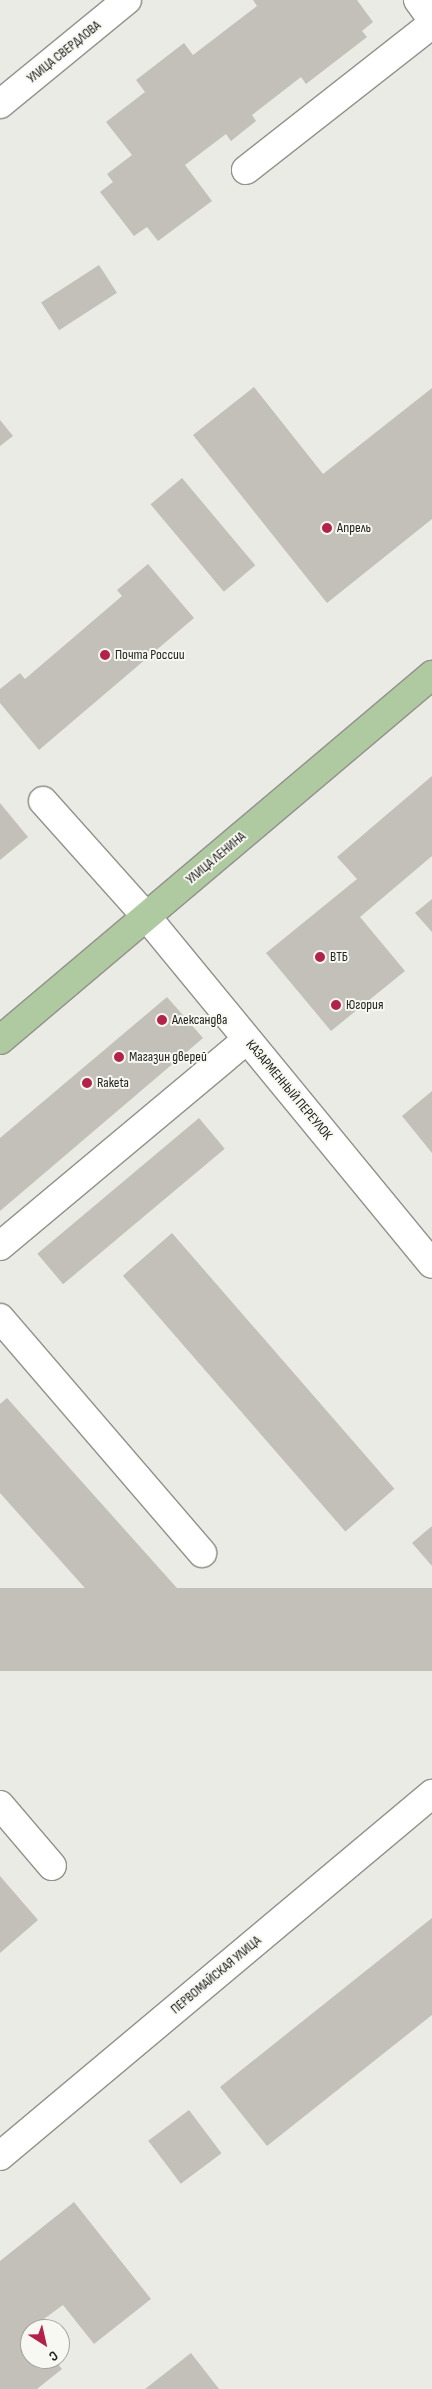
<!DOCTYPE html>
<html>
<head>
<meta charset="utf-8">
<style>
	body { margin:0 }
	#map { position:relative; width:432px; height:2389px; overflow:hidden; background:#eaebe4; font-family:"Sofia Sans Condensed",sans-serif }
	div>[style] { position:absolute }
	.building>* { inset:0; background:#c2c0b9; transform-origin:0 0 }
	.roads { filter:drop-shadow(1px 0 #91928b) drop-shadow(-1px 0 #91928b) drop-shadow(0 1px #91928b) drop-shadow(0 -1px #91928b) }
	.minor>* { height:28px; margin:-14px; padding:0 14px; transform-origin:14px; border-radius:14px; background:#fff }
	.major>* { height:28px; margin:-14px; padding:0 14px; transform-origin:14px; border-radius:14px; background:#afcaa1 }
	.dots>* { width:14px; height:14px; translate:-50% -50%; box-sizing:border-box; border:2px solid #f7f8f1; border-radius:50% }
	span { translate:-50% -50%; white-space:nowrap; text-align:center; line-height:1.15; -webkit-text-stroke:4px #f7f8f1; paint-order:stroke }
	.street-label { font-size:14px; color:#232321 }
	.poi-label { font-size:14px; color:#232321 }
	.left { translate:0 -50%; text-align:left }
	.north { position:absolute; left:20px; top:2319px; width:50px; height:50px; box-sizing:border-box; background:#f7f8f1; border:1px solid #a2a39e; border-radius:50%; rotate:145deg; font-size:14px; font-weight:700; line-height:20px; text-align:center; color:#232321 }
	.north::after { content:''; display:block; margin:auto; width:18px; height:22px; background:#b3224b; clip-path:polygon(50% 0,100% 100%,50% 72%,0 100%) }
</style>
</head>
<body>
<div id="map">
	<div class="building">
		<div style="clip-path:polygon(253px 0,357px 0,373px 22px,362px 31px,367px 37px,306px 84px,301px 77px,252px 115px,256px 121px,231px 141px,226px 134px,185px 165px,212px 201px,158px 241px,147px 227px,134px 236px,100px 192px,113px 182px,107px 174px,132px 155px,106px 122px,145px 92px,136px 80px,184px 43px,193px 55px,257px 6px)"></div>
		<div style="left:99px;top:265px;width:33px;height:69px;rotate:57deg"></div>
		<div style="clip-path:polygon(254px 387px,323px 474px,432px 388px,432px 519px,327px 603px,193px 435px)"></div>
		<div style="clip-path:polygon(0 420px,13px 436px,0 446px)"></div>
		<div style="left:182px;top:478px;width:114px;height:41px;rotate:50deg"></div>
		<div style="clip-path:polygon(148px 564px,194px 618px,39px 750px,0 703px,0 689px,20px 673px,25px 679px,122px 596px,117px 590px)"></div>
		<div style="clip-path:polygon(432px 776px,432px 856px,360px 917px,405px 971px,331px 1031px,266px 953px,357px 879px,337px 857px)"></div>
		<div style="clip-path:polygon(0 803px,28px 837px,0 860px)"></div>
		<div style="clip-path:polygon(432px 899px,432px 932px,415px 913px)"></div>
		<div style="clip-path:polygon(167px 997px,203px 1038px,0 1211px,0 1138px)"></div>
		<div style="clip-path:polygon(432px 1091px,432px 1153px,402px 1116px)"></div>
		<div style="left:199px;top:1118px;width:40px;height:211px;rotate:50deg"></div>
		<div style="left:172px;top:1233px;width:339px;height:65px;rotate:49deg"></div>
		<div style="clip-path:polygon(7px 1398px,210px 1625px,159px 1671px,0 1493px,0 1404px)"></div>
		<div style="clip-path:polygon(432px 1526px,432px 1566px,412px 1543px)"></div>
		<div style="left:432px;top:1588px;width:83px;height:465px;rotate:90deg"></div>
		<div style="clip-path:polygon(0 1876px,38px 1920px,0 1953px)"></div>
		<div style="clip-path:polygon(432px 1918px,432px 2015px,267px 2146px,220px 2087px)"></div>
		<div style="left:189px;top:2110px;width:54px;height:51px;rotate:53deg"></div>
		<div style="clip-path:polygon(74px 2202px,151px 2299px,94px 2344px,63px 2305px,30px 2329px,30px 2359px,54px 2359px,62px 2369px,37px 2389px,0 2389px,0 2261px)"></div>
		<div style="clip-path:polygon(191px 2353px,219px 2389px,145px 2389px)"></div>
	</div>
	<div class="roads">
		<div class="minor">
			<div style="left:418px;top:0;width:24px;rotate:54deg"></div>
			<div style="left:0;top:104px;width:164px;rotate:-39.3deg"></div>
			<div style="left:246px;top:170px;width:236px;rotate:-38.1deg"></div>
			<div style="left:43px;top:801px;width:154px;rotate:48.2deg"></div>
			<div style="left:146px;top:916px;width:450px;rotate:50.6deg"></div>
			<div style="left:0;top:1246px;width:321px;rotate:-39.9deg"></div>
			<div style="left:0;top:1318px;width:310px;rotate:49.3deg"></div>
			<div style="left:0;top:1805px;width:80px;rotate:49.6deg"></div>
			<div style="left:0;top:2156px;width:564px;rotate:-39.96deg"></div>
		</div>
		<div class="major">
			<div style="left:0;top:1040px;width:566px;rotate:-40.19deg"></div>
		</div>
	</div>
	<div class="dots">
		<div style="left:327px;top:528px;background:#b3224b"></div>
		<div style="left:105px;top:655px;background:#b3224b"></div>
		<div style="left:320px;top:957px;background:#b3224b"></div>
		<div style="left:336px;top:1005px;background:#b3224b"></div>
		<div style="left:162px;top:1020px;background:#b3224b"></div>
		<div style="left:119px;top:1057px;background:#b3224b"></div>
		<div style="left:87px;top:1083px;background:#b3224b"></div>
	</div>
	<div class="street-label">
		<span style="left:64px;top:52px;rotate:-39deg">УЛИЦА СВЕРДЛОВА</span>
		<span style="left:216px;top:858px;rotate:-40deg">УЛИЦА ЛЕНИНА</span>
		<span style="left:289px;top:1090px;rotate:50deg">КАЗАРМЕННЫЙ ПЕРЕУЛОК</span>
		<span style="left:216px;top:1975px;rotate:-40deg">ПЕРВОМАЙСКАЯ УЛИЦА</span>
	</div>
	<div class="poi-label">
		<span class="left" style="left:337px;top:528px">Апрель</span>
		<span class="left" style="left:115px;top:655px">Почта России</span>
		<span class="left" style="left:330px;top:957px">ВТБ</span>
		<span class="left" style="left:346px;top:1005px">Югория</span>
		<span class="left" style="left:172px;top:1020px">Александва</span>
		<span class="left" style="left:129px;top:1057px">Магазин дверей</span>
		<span class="left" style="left:97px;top:1083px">Raketa</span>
	</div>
	<div class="north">С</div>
</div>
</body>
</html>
